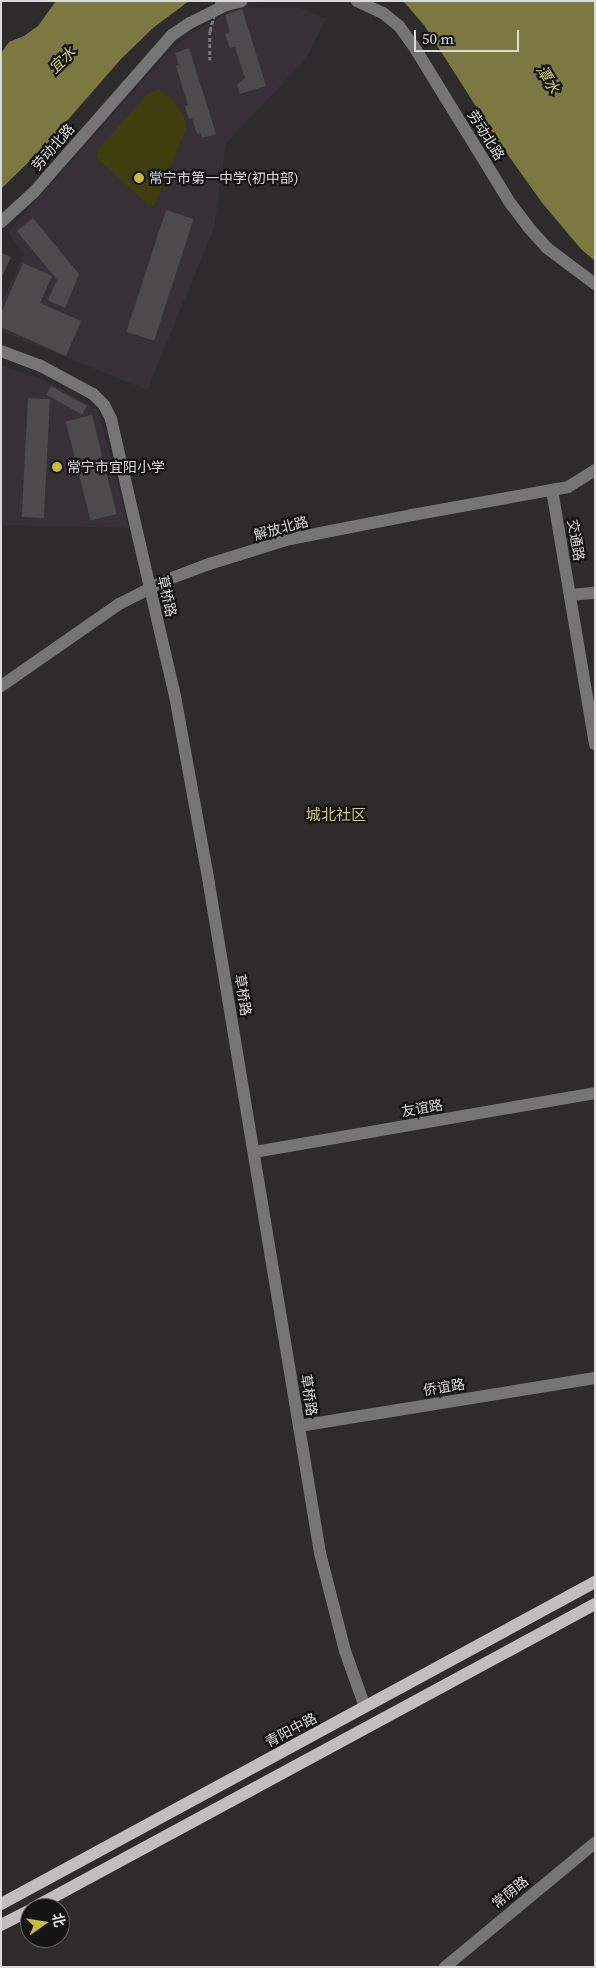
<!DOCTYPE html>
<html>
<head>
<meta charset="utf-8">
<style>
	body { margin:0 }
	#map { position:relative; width:596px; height:1968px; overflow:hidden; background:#2e2b2d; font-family:"Source Serif 4","Noto Sans SC",serif }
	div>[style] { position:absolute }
	.built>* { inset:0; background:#383037 }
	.green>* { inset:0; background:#3f3c0e }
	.water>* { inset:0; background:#7b7841 }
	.building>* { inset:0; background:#4d4a4c; transform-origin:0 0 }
	.path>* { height:2.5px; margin-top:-1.25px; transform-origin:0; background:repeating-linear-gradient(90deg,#7a7879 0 4px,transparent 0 6.5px) }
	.minor>* { height:12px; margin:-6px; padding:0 6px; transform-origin:6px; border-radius:6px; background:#767576 }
	.major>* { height:12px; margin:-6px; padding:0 6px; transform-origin:6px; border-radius:6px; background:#c1bec0 }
	.path-bridge>* { height:2.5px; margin-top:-1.25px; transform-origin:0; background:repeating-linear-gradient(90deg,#7a7879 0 4px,transparent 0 6.5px) }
	.dots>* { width:14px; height:14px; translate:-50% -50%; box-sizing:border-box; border:2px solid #151415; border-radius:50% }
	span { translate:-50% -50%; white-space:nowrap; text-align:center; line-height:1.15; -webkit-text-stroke:4.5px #151415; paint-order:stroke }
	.street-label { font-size:14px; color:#dbd9da }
	.poi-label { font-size:14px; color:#dbd9da }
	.left { translate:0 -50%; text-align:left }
	.water-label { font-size:15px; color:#d4d07c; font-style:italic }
	.neighbourhood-label { font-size:15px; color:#cecb7c }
	.frame { position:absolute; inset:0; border:2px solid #dbd9da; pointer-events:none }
	.north { position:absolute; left:20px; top:1898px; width:50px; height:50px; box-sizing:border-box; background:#151415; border:1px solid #646364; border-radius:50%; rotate:77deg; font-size:14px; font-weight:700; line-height:20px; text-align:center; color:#dbd9da }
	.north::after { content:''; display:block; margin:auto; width:18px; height:22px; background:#c4bc3e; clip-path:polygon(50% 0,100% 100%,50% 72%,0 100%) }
	.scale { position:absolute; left:414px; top:30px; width:105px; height:22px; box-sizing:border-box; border:2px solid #dbd9da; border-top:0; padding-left:6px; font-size:15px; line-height:18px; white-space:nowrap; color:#dbd9da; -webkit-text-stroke:4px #151415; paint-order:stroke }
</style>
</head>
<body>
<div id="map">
	<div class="built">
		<div style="clip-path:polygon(236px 7px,301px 8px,326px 19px,306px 59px,226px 143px,214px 228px,147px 390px,1px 331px,1px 304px,24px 255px,8px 232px,166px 55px,190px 34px)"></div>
		<div style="clip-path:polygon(1px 365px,46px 381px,98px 410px,129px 528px,1px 525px)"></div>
	</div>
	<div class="green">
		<div style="clip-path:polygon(158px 89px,171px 97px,184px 116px,187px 126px,154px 207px,149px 206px,96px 157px,98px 149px,147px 94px)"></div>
	</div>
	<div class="water">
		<div style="clip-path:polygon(56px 1px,189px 1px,153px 28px,121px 59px,45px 146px,1px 189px,1px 53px,9px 42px,24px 36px,38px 26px)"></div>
		<div style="clip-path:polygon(403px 1px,595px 1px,595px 261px,581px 249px,543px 204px,498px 141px,424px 25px)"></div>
	</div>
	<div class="building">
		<div style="clip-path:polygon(242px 9px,266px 86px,240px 94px,237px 85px,245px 78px,235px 47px,230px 48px,225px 34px,230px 32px,225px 15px)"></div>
		<div style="clip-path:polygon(189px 48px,216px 134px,202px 138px,200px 133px,197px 134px,192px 118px,189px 119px,185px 106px,188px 105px,176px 66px,179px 65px,175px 53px)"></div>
		<div style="left:166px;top:210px;width:29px;height:128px;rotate:18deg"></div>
		<div style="clip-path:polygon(33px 218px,79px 274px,65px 308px,48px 300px,57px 280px,17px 231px)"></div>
		<div style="clip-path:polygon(1px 253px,11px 257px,1px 279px)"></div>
		<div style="clip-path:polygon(23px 263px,52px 276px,40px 303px,81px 321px,66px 356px,1px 327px,1px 313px)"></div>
		<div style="left:51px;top:386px;width:41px;height:10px;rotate:29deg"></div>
		<div style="left:28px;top:398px;width:22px;height:119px;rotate:3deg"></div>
		<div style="left:92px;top:415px;width:102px;height:27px;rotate:76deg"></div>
	</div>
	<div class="path">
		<div style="left:210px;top:31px;width:29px;rotate:90deg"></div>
	</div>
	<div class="minor">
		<div style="left:357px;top:1px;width:29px;rotate:25deg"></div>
		<div style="left:383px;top:13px;width:21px;rotate:39deg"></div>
		<div style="left:399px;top:26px;width:24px;rotate:54deg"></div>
		<div style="left:413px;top:45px;width:187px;rotate:58.4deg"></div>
		<div style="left:511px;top:204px;width:30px;rotate:53deg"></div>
		<div style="left:529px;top:228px;width:27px;rotate:48deg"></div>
		<div style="left:547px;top:248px;width:60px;rotate:36.9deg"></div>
		<div style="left:1px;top:222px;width:45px;rotate:-42.3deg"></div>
		<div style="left:34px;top:192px;width:209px;rotate:-48.7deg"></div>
		<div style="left:172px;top:35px;width:22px;rotate:-34deg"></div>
		<div style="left:190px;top:23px;width:40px;rotate:-26.6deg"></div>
		<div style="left:226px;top:5px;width:16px;rotate:-14deg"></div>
		<div style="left:1px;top:351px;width:43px;rotate:20.6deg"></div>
		<div style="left:41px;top:366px;width:59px;rotate:28.3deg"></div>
		<div style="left:93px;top:394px;width:16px;rotate:45deg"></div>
		<div style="left:104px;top:405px;width:16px;rotate:63deg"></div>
		<div style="left:111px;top:419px;width:284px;rotate:77deg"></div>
		<div style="left:175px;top:696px;width:191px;rotate:79.7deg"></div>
		<div style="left:209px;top:884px;width:678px;rotate:80.58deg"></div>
		<div style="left:320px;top:1553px;width:101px;rotate:75.7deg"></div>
		<div style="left:345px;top:1651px;width:59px;rotate:70.3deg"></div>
		<div style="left:552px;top:490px;width:258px;rotate:80.4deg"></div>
		<div style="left:570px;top:595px;width:25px;rotate:-5deg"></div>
		<div style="left:1px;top:686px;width:144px;rotate:-34.8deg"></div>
		<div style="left:119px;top:604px;width:56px;rotate:-26.6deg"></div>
		<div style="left:169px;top:579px;width:43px;rotate:-20.6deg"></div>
		<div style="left:209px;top:564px;width:85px;rotate:-17.2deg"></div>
		<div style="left:290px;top:539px;width:124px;rotate:-11.1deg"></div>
		<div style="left:412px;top:515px;width:147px;rotate:-10.2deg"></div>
		<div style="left:557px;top:489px;width:11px;rotate:-10deg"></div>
		<div style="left:568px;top:487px;width:32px;rotate:-32deg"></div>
		<div style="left:254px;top:1152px;width:346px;rotate:-9.8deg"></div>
		<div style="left:299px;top:1426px;width:300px;rotate:-9.2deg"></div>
		<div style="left:445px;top:1967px;width:195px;rotate:-39.6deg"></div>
	</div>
	<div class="major">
		<div style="left:1px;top:1904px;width:676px;rotate:-28.46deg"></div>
		<div style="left:33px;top:1908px;width:639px;rotate:-28.41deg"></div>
		<div style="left:1px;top:1925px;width:33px;rotate:-27deg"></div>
	</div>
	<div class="path-bridge">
		<div style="left:210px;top:31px;width:31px;rotate:-77deg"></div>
	</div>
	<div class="dots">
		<div style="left:139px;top:178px;background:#c4bc3e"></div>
		<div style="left:57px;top:467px;background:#c4bc3e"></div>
	</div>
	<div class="street-label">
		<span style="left:486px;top:135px;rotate:58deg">劳动北路</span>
		<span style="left:53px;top:147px;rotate:-49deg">劳动北路</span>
		<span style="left:281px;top:528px;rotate:-15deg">解放北路</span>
		<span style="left:576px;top:540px;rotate:80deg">交通路</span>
		<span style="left:167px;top:596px;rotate:77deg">草桥路</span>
		<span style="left:243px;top:995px;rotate:81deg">草桥路</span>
		<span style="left:422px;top:1108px;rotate:-10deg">友谊路</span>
		<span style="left:444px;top:1387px;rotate:-9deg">侨谊路</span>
		<span style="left:309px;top:1395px;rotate:81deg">草桥路</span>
		<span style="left:291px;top:1730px;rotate:-28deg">青阳中路</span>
		<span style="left:510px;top:1892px;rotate:-39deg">常荫路</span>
	</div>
	<div class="poi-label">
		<span class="left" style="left:149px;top:178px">常宁市第一中学(初中部)</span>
		<span class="left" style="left:67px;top:467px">常宁市宜阳小学</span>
	</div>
	<div class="water-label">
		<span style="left:62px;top:60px;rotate:-44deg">宜水</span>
		<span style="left:548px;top:79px;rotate:59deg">潭水</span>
	</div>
	<div class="neighbourhood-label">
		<span style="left:336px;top:815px">城北社区</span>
	</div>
	<div class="frame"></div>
	<div class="north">北</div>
	<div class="scale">50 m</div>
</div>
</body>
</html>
